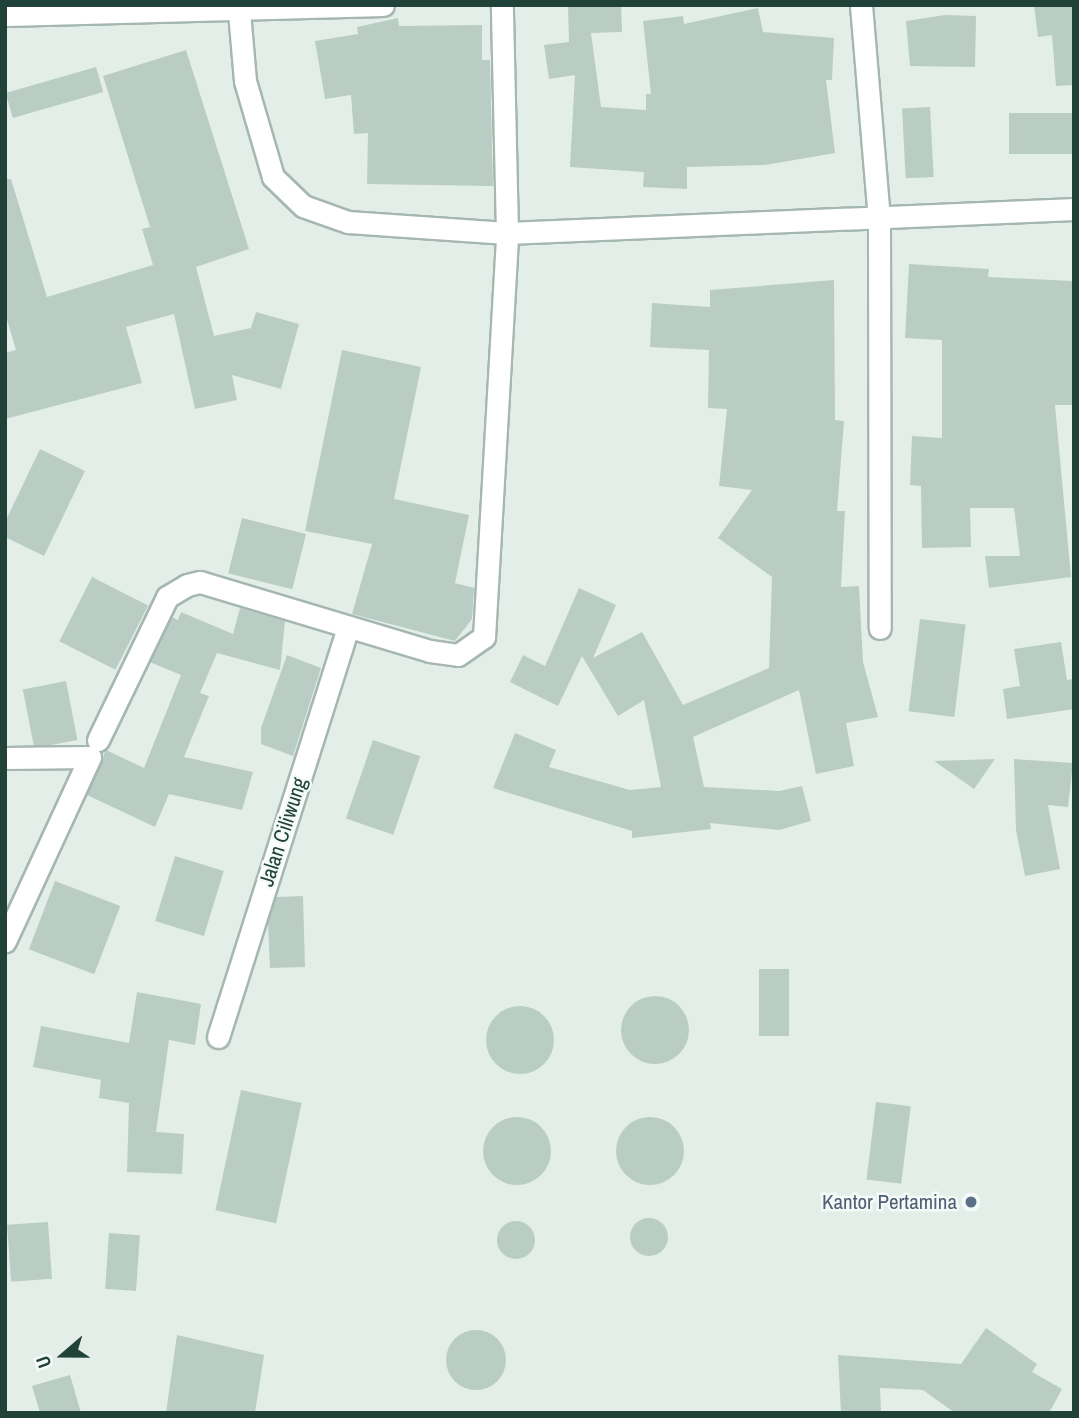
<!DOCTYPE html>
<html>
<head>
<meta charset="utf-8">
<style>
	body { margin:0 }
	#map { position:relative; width:1079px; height:1418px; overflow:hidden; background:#e3eee9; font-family:"Archivo Narrow",sans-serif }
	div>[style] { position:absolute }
	.building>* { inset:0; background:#bacdc5; transform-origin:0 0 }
	.round { border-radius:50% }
	.roads { filter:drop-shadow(2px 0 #a5b7b0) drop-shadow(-2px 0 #a5b7b0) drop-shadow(0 2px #a5b7b0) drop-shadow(0 -2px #a5b7b0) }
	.street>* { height:21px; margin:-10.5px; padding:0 10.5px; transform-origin:10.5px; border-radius:10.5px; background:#fff }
	.dots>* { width:19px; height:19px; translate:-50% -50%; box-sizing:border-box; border:4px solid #f4faf7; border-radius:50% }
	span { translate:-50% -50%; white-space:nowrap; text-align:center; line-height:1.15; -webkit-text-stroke:5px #f4faf7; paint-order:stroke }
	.street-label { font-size:21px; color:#204238 }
	.service-label { font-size:21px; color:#4e5e75 }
	.right { translate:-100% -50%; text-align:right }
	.frame { position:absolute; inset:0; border:7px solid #204238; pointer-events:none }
	.north { position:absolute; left:28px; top:1320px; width:70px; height:70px; -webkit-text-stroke:5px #f4faf7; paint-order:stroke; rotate:250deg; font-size:19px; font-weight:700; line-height:28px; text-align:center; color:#204238 }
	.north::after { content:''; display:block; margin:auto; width:24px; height:32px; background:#204238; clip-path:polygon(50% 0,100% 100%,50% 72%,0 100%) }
</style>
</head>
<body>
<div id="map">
	<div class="building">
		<div style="clip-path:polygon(568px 5px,621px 5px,622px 32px,591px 33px,601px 107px,646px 110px,646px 94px,651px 94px,643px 21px,683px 16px,684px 24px,758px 8px,763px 32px,834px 38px,832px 80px,826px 80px,835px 153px,765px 165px,687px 167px,687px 189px,643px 187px,644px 172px,570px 167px,575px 75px,549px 79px,544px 45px,569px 42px)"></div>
		<div style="clip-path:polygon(1034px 5px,1074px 5px,1074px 85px,1056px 86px,1052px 35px,1038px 37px)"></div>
		<div style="clip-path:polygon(945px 15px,976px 16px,975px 67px,910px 66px,906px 21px)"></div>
		<div style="clip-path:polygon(398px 18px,399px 26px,482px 25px,482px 60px,490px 60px,493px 186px,367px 184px,368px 133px,354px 134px,351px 95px,325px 99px,315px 41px,358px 34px,357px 27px)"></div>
		<div style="clip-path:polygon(186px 50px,249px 249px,196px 267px,214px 336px,251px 328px,256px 312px,299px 324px,281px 389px,232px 375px,237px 400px,195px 409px,174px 314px,126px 327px,142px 383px,5px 419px,5px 353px,16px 350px,5px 313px,5px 179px,11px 179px,47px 297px,153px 265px,142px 229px,150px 227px,103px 76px)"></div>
		<div style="left:96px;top:67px;width:26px;height:94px;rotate:74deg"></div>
		<div style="left:930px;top:107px;width:70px;height:28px;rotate:87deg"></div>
		<div style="left:1074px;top:113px;width:41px;height:65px;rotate:90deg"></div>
		<div style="clip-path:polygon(909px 264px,989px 269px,988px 277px,1072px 281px,1074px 405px,1055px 405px,1071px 577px,989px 588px,985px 556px,1020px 556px,1014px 508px,970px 508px,971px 547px,922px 548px,921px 486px,910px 485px,912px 436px,942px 438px,942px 340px,905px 338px)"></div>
		<div style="clip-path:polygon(834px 280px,835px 420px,844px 421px,837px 511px,845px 511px,841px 587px,859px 586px,863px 662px,878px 717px,846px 723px,854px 766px,816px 774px,799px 690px,693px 737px,704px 787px,779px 791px,802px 786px,811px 821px,779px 830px,710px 823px,711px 829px,632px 838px,632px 831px,493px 788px,515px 733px,556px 750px,549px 767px,630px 790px,661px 787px,644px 700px,618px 716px,582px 656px,558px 706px,510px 682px,523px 655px,545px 666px,579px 588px,616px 605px,593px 658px,642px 632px,683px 705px,769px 668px,772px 577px,718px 538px,752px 490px,719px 486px,727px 409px,708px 408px,709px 350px,650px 347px,652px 303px,710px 307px,710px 290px)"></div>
		<div style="clip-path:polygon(342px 350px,421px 367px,394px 499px,469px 515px,455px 583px,474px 588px,472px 619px,455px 641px,352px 614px,372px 544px,305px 531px)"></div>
		<div style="clip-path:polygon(40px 449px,85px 471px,44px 556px,5px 537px,5px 522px)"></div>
		<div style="left:242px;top:518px;width:66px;height:57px;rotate:14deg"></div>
		<div style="left:92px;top:577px;width:63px;height:72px;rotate:27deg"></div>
		<div style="clip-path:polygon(240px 608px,285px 621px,280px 670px,217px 653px,200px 693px,209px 696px,184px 757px,253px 772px,242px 810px,169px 794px,155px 827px,87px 795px,106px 750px,144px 768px,181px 675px,150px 662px,172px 617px,178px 620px,181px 612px,233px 634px)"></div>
		<div style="left:920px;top:619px;width:46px;height:93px;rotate:7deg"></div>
		<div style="clip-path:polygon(1061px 642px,1067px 680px,1074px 679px,1074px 709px,1007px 719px,1003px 689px,1020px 686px,1014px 649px)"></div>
		<div style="clip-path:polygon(287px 655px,321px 668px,293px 756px,261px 744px,261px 728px)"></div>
		<div style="left:66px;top:681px;width:60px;height:44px;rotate:79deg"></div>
		<div style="left:373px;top:740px;width:50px;height:83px;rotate:19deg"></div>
		<div style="clip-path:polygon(995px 759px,974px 789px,934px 761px)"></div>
		<div style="clip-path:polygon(1014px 759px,1073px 763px,1068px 807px,1048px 805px,1060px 869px,1025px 876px,1016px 830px)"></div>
		<div style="left:175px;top:856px;width:51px;height:68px;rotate:17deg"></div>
		<div style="left:55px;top:881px;width:70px;height:73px;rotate:21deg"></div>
		<div style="clip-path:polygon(303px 896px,305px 967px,270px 968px,268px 923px,276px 897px)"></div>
		<div style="left:759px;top:969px;width:30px;height:67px"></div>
		<div style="clip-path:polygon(137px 992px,201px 1004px,195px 1045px,169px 1040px,156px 1132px,184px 1134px,182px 1174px,127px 1172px,129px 1103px,99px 1098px,101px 1080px,33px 1067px,41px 1026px,129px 1043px)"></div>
		<div class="round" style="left:621px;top:996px;width:68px;height:68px"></div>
		<div class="round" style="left:486px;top:1006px;width:68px;height:68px"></div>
		<div style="left:241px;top:1090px;width:62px;height:123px;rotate:12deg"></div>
		<div style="left:876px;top:1102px;width:35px;height:78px;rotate:7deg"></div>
		<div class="round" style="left:616px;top:1117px;width:68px;height:68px"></div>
		<div class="round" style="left:483px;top:1117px;width:68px;height:68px"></div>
		<div class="round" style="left:630px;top:1218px;width:38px;height:38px"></div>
		<div class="round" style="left:497px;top:1221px;width:38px;height:38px"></div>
		<div style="left:48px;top:1222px;width:57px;height:41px;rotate:86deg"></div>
		<div style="left:109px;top:1233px;width:31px;height:56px;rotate:4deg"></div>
		<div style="clip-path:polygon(986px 1328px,1037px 1364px,1032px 1372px,1062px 1389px,1049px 1413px,955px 1413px,923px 1390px,880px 1388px,881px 1413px,841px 1413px,838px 1355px,961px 1364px)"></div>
		<div class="round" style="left:446px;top:1330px;width:60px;height:60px"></div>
		<div style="clip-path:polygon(177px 1335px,264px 1355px,255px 1413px,166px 1413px)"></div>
		<div style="clip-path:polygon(70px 1375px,81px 1413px,40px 1413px,32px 1386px)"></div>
	</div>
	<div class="roads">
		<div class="street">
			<div style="left:861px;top:5px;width:217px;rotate:85.2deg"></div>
			<div style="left:879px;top:221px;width:407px;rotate:89.9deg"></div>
			<div style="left:239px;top:12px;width:69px;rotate:85deg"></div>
			<div style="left:245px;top:81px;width:100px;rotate:73.7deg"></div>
			<div style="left:273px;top:177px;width:42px;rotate:44deg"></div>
			<div style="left:303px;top:206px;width:48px;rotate:19.6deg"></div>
			<div style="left:348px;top:222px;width:159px;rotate:4deg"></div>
			<div style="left:507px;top:233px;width:568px;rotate:-2.42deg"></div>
			<div style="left:5px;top:15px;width:378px;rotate:-1.5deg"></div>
			<div style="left:98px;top:740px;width:159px;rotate:-64.2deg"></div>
			<div style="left:167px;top:597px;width:23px;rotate:-31deg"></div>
			<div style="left:187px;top:585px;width:13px;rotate:-13deg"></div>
			<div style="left:200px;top:582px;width:240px;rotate:16.7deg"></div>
			<div style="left:430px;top:651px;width:28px;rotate:8deg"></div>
			<div style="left:458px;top:655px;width:32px;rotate:-35deg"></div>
			<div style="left:484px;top:637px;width:405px;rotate:-86.7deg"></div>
			<div style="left:507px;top:233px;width:228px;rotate:-91.3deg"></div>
			<div style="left:5px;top:758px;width:85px;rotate:-0.7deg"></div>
			<div style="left:90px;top:757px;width:203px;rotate:114.8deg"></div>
			<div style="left:218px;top:1037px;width:430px;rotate:-72.4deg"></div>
		</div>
	</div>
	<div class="dots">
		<div style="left:971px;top:1202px;background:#5c6f8a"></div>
	</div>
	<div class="street-label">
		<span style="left:283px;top:832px;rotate:-72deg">Jalan Ciliwung</span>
	</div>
	<div class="service-label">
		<span class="right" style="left:957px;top:1202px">Kantor Pertamina</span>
	</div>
	<div class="frame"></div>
	<div class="north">U</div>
</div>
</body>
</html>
